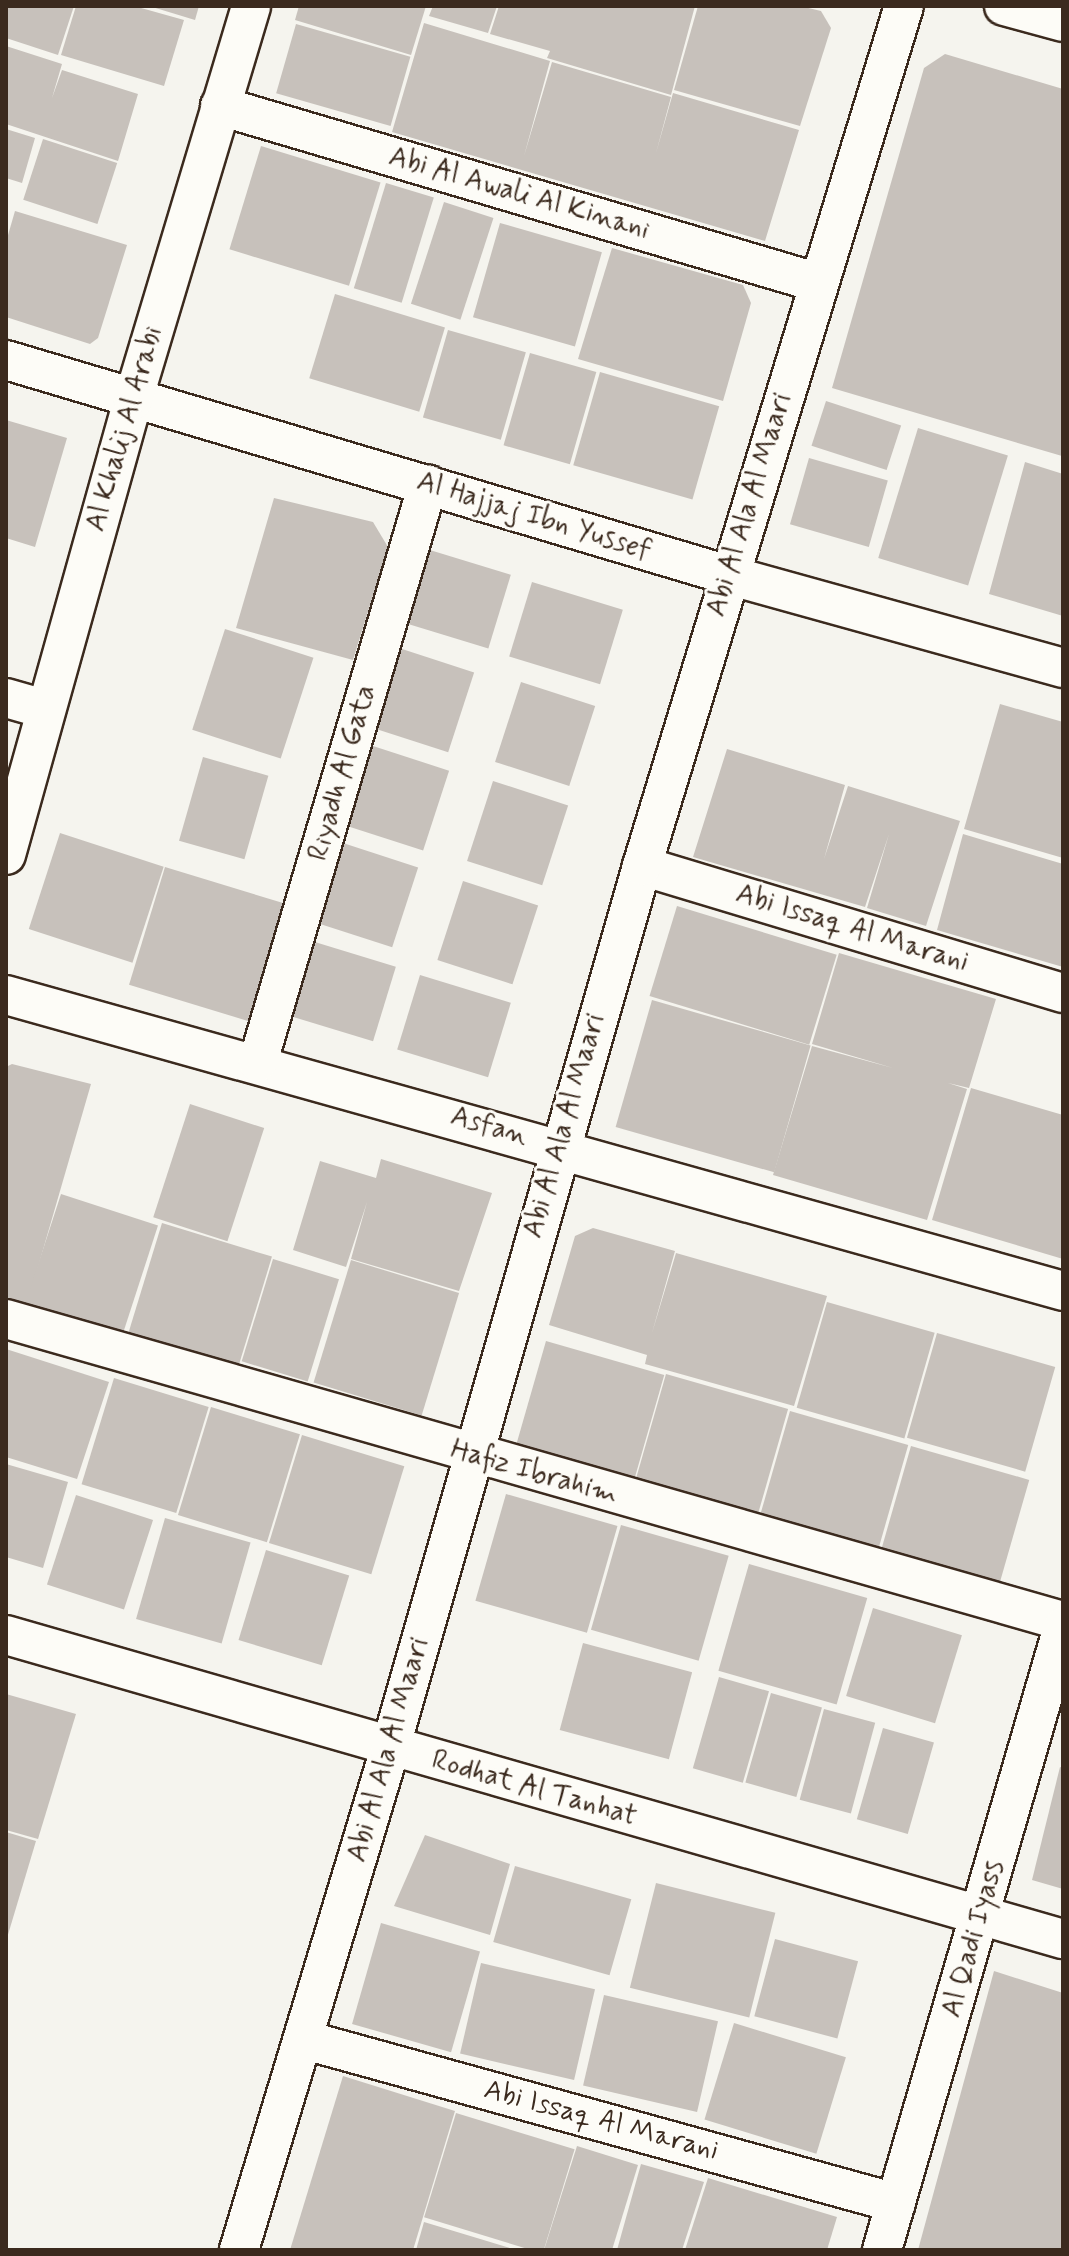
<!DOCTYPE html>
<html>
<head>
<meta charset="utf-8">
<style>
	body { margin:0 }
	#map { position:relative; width:1069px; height:2256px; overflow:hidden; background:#f5f4ee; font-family:Mynerve,sans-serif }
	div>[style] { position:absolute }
	.building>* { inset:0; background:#c7c1bb; transform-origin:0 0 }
	.roads { filter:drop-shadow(2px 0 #3b2a1e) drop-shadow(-2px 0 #3b2a1e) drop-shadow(0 2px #3b2a1e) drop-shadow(0 -2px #3b2a1e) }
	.street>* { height:38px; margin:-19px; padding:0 19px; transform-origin:19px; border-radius:19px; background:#fdfcf7 }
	span { translate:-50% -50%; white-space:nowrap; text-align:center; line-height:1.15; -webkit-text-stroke:6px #fdfcf7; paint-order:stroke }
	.street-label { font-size:28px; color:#3b2a1e }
	.frame { position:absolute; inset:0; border:8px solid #3b2a1e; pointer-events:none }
</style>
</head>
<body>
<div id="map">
	<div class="building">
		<div style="clip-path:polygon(6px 6px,74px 6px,58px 55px,6px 38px)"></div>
		<div style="clip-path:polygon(76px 6px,134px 6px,184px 20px,164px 86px,61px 55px)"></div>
		<div style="clip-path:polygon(149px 6px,199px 6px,195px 20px)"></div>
		<div style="clip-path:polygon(299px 6px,426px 6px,411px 55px,295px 20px)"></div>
		<div style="clip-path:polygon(433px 6px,497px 6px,488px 33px,429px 16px)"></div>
		<div style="clip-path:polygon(499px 6px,695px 6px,671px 95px,547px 58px,550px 51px,490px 34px)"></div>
		<div style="clip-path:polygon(698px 6px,800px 6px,821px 11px,831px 28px,800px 126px,674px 90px)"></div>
		<div style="clip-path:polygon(424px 23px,550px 61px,524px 156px,552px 62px,671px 97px,656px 153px,673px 93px,799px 130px,765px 241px,392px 132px)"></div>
		<div style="left:296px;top:24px;width:119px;height:72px;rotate:16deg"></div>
		<div style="clip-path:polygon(6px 46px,62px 64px,52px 98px,62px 70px,138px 94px,118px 161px,6px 124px)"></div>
		<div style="clip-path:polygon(945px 54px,1063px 89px,1062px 456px,832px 388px,924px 68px)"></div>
		<div style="clip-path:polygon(6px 129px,35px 138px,22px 183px,6px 178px)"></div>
		<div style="left:43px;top:139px;width:78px;height:64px;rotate:18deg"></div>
		<div style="left:261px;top:146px;width:125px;height:108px;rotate:17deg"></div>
		<div style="left:386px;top:183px;width:50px;height:110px;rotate:17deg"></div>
		<div style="left:444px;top:202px;width:52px;height:107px;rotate:18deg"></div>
		<div style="clip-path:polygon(15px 211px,127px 245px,98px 338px,90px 344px,6px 317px,6px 242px)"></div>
		<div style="left:500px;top:223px;width:106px;height:98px;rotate:16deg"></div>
		<div style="clip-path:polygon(612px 248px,743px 285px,751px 303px,723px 401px,578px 359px)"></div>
		<div style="left:335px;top:294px;width:115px;height:88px;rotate:17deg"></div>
		<div style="left:448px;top:330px;width:81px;height:91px;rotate:16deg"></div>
		<div style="left:530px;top:353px;width:69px;height:96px;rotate:16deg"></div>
		<div style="left:600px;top:372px;width:124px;height:97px;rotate:16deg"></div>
		<div style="left:826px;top:401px;width:79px;height:47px;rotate:18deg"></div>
		<div style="clip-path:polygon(6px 420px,67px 438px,35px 547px,6px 538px)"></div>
		<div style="left:918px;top:428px;width:94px;height:136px;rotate:17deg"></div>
		<div style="left:809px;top:458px;width:82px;height:69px;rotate:16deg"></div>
		<div style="clip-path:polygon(1025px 462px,1063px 474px,1063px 616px,989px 594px)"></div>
		<div style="clip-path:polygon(274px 498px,373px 522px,388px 547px,353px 660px,236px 628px)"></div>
		<div style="left:420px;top:547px;width:95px;height:77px;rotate:17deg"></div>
		<div style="left:532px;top:582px;width:95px;height:78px;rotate:17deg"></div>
		<div style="left:225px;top:629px;width:93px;height:106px;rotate:18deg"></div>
		<div style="left:399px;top:648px;width:79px;height:84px;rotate:18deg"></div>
		<div style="left:521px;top:682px;width:78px;height:84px;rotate:18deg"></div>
		<div style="clip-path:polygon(1000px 704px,1063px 722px,1063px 858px,964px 829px)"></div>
		<div style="left:373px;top:746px;width:80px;height:84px;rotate:18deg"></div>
		<div style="clip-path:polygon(727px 749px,845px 785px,824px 859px,848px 786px,960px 821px,926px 926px,867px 908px,889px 834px,865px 907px,693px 857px)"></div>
		<div style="left:203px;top:757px;width:68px;height:87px;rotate:16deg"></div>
		<div style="left:493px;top:781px;width:79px;height:84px;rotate:18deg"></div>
		<div style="left:60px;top:833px;width:109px;height:101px;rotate:18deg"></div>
		<div style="clip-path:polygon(963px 834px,1063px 864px,1063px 967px,937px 930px)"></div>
		<div style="left:343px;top:843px;width:79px;height:84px;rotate:18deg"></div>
		<div style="left:165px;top:867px;width:126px;height:123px;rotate:17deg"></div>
		<div style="left:463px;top:881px;width:79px;height:83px;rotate:18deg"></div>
		<div style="left:677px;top:906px;width:167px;height:94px;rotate:17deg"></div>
		<div style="left:305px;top:939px;width:95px;height:78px;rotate:17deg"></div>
		<div style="clip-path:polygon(839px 953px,996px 999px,969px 1088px,948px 1083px,967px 1089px,927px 1220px,773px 1175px,812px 1046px,893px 1068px,812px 1044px)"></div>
		<div style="left:420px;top:975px;width:95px;height:78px;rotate:17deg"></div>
		<div style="left:652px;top:1000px;width:165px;height:132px;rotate:16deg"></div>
		<div style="clip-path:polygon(12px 1064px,91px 1084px,27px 1305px,6px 1299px,6px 1067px)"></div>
		<div style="clip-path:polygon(971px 1088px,1063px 1115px,1063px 1259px,932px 1220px)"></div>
		<div style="left:190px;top:1104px;width:78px;height:119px;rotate:18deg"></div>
		<div style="clip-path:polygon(381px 1159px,492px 1193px,459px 1291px,351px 1259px,367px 1202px,346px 1267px,293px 1250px,320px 1161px,376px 1178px)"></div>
		<div style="left:61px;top:1194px;width:102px;height:118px;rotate:18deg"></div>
		<div style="left:162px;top:1223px;width:115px;height:117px;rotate:17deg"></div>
		<div style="clip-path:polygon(593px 1228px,675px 1251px,652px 1333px,676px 1253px,827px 1296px,794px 1406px,645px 1364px,647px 1355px,549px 1325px,575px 1236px)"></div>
		<div style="left:273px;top:1259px;width:69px;height:107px;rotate:17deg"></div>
		<div style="left:351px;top:1260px;width:113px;height:128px;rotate:17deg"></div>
		<div style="left:827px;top:1302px;width:112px;height:110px;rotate:16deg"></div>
		<div style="left:937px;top:1333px;width:123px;height:109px;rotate:16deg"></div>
		<div style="left:546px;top:1341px;width:123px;height:109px;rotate:16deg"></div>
		<div style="clip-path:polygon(6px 1349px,109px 1382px,77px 1479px,6px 1457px)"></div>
		<div style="left:666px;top:1374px;width:127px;height:110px;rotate:16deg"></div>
		<div style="left:114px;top:1378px;width:99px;height:111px;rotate:17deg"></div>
		<div style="left:211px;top:1407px;width:93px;height:113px;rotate:17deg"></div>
		<div style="left:790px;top:1411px;width:123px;height:110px;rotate:16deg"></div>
		<div style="left:302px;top:1435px;width:107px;height:113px;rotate:17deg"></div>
		<div style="left:911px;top:1446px;width:123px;height:109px;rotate:16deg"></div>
		<div style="clip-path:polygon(6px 1464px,68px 1482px,43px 1568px,6px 1557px)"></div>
		<div style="left:506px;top:1494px;width:116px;height:111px;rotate:16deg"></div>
		<div style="left:76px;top:1495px;width:81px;height:94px;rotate:18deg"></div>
		<div style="left:165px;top:1518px;width:89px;height:105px;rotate:16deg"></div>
		<div style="left:621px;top:1525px;width:112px;height:109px;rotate:16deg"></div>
		<div style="left:266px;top:1550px;width:87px;height:94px;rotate:17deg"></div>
		<div style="left:749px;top:1564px;width:123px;height:111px;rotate:16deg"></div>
		<div style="left:873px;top:1608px;width:93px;height:92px;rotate:17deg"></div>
		<div style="left:583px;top:1643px;width:113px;height:90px;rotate:15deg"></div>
		<div style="left:719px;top:1677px;width:52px;height:95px;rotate:16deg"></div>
		<div style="left:771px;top:1693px;width:53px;height:93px;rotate:16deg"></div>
		<div style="clip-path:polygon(6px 1694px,76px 1714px,38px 1839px,6px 1830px)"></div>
		<div style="left:824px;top:1709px;width:53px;height:94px;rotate:15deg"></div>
		<div style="left:883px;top:1728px;width:53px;height:95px;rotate:16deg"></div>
		<div style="clip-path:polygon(1060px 1767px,1063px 1768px,1063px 1889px,1032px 1880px)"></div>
		<div style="clip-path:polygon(6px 1832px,36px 1841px,7px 1938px,6px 1938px)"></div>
		<div style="clip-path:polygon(425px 1835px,510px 1864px,490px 1935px,394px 1906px)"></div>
		<div style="left:515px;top:1866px;width:121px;height:79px;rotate:16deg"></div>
		<div style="left:656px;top:1883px;width:123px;height:108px;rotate:14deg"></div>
		<div style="left:381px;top:1923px;width:103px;height:105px;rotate:16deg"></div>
		<div style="left:775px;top:1939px;width:86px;height:80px;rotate:15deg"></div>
		<div style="left:481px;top:1963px;width:117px;height:93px;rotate:13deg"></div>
		<div style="clip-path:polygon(994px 1971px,1063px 1993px,1063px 2250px,918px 2250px)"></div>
		<div style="left:604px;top:1995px;width:117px;height:93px;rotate:13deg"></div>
		<div style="left:734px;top:2023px;width:117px;height:101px;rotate:17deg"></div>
		<div style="clip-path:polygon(343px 2076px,455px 2111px,413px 2250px,290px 2250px)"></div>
		<div style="left:456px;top:2113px;width:124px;height:109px;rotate:17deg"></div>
		<div style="clip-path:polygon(577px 2146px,638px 2165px,612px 2250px,544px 2250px)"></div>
		<div style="clip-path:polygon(641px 2164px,704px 2182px,682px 2250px,617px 2250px)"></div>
		<div style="clip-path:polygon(708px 2178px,837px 2217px,827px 2250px,685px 2250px)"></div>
		<div style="clip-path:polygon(424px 2222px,513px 2249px,513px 2250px,416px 2250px)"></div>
	</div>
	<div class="roads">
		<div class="street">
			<div style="left:1004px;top:6px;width:61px;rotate:15.2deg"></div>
			<div style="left:220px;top:106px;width:625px;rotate:16.46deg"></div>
			<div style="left:6px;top:360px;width:753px;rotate:16.58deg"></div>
			<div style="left:728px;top:575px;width:348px;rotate:15.5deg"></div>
			<div style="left:6px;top:698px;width:40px;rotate:16deg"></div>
			<div style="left:6px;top:855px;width:472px;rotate:-74.4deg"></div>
			<div style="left:133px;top:400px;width:411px;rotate:-73.3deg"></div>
			<div style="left:642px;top:866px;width:440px;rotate:16.8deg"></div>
			<div style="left:6px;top:995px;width:1098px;rotate:15.64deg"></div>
			<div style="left:258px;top:1062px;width:602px;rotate:-73.61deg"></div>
			<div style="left:6px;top:1319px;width:1099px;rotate:15.95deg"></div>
			<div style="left:6px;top:1635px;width:1100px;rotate:16.05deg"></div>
			<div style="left:305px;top:2040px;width:613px;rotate:15.42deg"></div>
			<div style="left:239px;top:2250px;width:523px;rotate:-73.23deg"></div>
			<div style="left:390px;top:1749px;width:918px;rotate:-74.07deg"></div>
			<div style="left:642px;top:866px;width:899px;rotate:-73.06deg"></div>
			<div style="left:882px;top:2250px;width:649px;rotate:-73.8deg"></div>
		</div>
	</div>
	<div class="street-label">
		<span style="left:519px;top:194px;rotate:16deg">Abi Al Awali Al Kinani</span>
		<span style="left:125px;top:429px;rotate:-74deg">Al Khalij Al Arabi</span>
		<span style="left:750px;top:505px;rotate:-73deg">Abi Al Ala Al Maari</span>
		<span style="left:534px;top:517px;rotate:17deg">Al Hajjaj Ibn Yussef</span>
		<span style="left:343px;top:773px;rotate:-74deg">Riyadh Al Gata</span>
		<span style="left:852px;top:929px;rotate:17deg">Abi Issaq Al Marani</span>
		<span style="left:565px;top:1126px;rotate:-74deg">Abi Al Ala Al Maari</span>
		<span style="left:489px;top:1127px;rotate:16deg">Asfan</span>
		<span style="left:534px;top:1473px;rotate:16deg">Hafiz Ibrahim</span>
		<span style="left:389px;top:1750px;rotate:-74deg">Abi Al Ala Al Maari</span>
		<span style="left:534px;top:1789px;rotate:16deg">Rodhat Al Tanhat</span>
		<span style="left:974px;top:1939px;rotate:-74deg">Al Qadi Iyass</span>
		<span style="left:601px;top:2121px;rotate:15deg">Abi Issaq Al Marani</span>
	</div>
	<div class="frame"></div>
</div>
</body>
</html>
